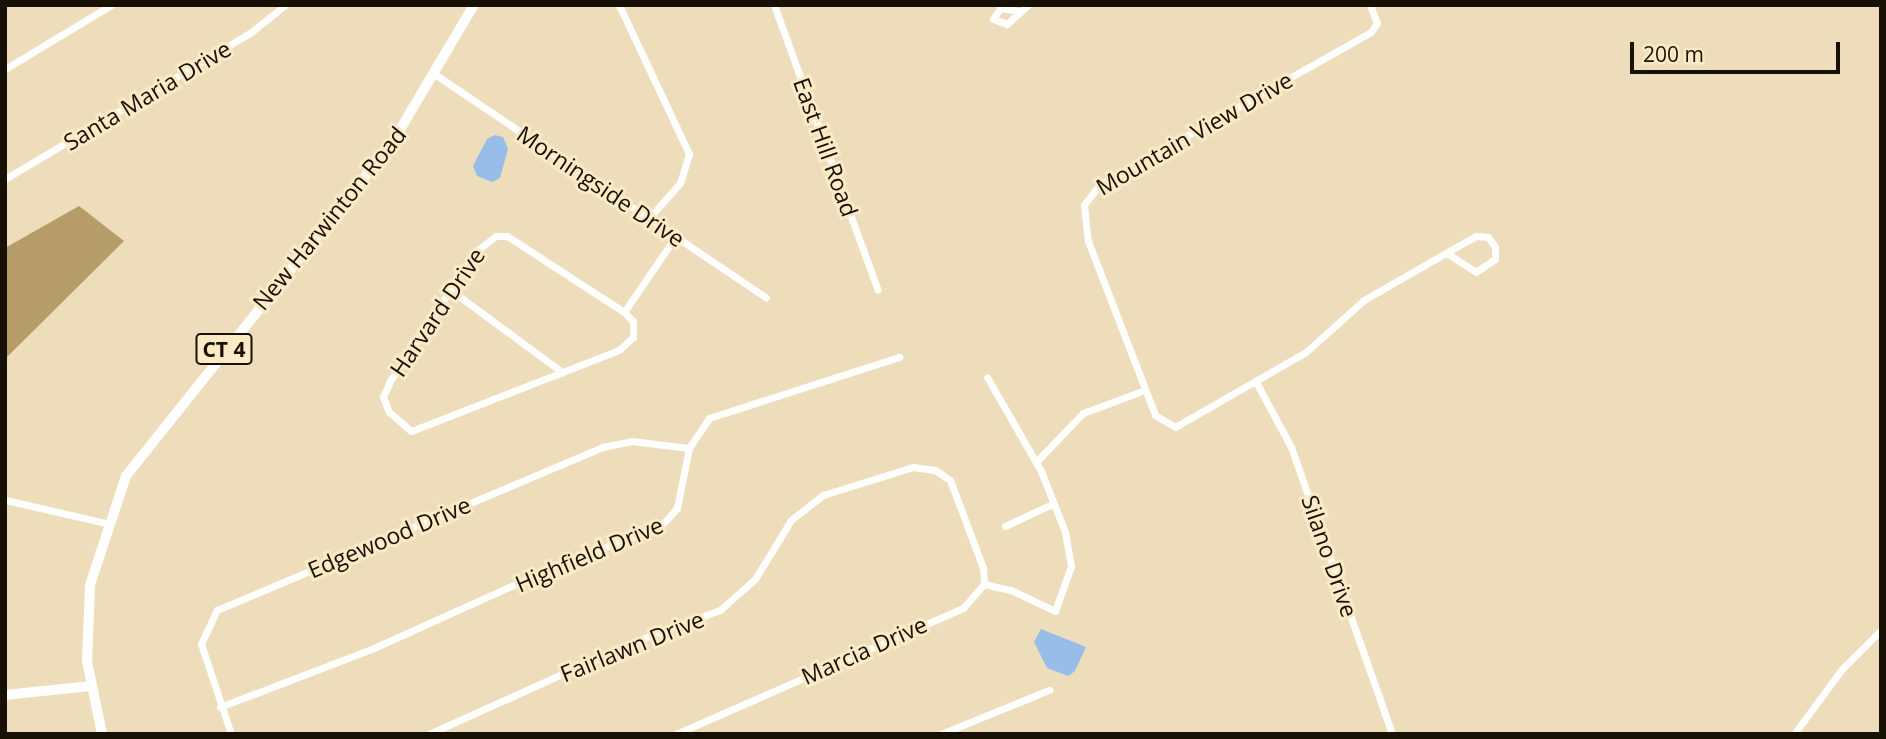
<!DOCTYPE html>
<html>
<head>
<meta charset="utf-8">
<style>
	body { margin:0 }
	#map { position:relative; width:1886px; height:739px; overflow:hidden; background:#eeddba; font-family:"Open Sans",sans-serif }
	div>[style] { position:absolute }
	.forest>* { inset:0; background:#b69c69 }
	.water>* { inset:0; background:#97bde8 }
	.street>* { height:7px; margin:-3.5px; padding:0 3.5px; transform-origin:3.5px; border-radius:3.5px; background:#fff }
	.secondary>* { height:10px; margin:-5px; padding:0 5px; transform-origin:5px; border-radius:5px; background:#fff }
	.primary>* { height:10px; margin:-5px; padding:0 5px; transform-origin:5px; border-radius:5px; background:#fff }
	span { translate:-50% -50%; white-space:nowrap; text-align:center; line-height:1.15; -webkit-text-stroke:6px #fceac7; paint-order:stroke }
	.shield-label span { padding:2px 5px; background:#fceac7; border:2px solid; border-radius:5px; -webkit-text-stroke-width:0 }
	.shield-label { font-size:21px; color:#171105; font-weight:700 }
	.street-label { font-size:23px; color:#171105 }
	.frame { position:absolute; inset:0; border:7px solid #171105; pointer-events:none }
	.scale { position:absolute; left:1630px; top:42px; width:210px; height:32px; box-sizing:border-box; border:4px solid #171105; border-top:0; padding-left:9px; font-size:21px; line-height:24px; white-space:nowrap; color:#171105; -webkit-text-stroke:5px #fceac7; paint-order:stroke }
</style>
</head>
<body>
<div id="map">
	<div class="forest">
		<div style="clip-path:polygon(79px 206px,124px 241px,5px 359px,5px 248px)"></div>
	</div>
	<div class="water">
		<div style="clip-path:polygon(495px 135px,503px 137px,508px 149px,500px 178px,492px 182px,477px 176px,473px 166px,487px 139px)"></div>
		<div style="clip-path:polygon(1041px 629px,1086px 647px,1075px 671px,1068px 676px,1047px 668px,1034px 642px)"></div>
	</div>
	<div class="street">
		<div style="left:619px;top:5px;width:165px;rotate:64.8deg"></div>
		<div style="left:689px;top:154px;width:30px;rotate:107deg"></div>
		<div style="left:680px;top:183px;width:47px;rotate:131.5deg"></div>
		<div style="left:774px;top:5px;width:303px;rotate:70deg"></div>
		<div style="left:1370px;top:5px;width:19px;rotate:69deg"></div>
		<div style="left:1377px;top:23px;width:11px;rotate:124deg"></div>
		<div style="left:1371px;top:32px;width:312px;rotate:150.6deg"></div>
		<div style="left:1099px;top:185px;width:25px;rotate:127deg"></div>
		<div style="left:1084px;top:205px;width:36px;rotate:84deg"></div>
		<div style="left:1088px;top:241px;width:186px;rotate:68.9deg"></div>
		<div style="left:1155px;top:415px;width:23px;rotate:31deg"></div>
		<div style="left:1175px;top:427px;width:151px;rotate:-29.8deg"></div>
		<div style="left:1306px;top:352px;width:78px;rotate:-41.9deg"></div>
		<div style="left:1364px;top:300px;width:108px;rotate:-29.9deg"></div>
		<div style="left:1458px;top:246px;width:21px;rotate:-29deg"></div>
		<div style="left:1476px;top:236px;width:12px;rotate:5deg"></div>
		<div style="left:1488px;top:237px;width:12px;rotate:55deg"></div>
		<div style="left:1495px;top:247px;width:12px;rotate:90deg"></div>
		<div style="left:1495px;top:259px;width:23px;rotate:146deg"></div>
		<div style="left:1476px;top:272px;width:33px;rotate:-147deg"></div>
		<div style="left:1019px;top:11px;width:19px;rotate:-171deg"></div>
		<div style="left:1000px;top:8px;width:13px;rotate:122deg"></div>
		<div style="left:993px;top:19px;width:15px;rotate:20deg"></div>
		<div style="left:1007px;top:24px;width:28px;rotate:-42deg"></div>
		<div style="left:5px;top:69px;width:124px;rotate:-31.1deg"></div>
		<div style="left:436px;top:75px;width:398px;rotate:34deg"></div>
		<div style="left:5px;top:179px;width:285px;rotate:-30.8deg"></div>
		<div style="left:250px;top:33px;width:45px;rotate:-38.7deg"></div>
		<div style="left:496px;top:236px;width:11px"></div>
		<div style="left:507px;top:236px;width:140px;rotate:33deg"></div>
		<div style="left:624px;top:312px;width:13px;rotate:45deg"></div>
		<div style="left:633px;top:321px;width:16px;rotate:90deg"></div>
		<div style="left:633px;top:337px;width:19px;rotate:137deg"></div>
		<div style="left:619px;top:350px;width:223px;rotate:158.7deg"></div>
		<div style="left:411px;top:431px;width:29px;rotate:-139deg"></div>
		<div style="left:389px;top:412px;width:16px;rotate:-112deg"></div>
		<div style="left:383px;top:397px;width:17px;rotate:-66deg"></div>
		<div style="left:390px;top:381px;width:156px;rotate:-56.5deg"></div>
		<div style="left:476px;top:251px;width:25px;rotate:-37deg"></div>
		<div style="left:452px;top:291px;width:137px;rotate:36.4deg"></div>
		<div style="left:624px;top:312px;width:92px;rotate:-55.6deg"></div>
		<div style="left:1256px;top:382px;width:74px;rotate:61.7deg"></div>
		<div style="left:1291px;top:447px;width:304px;rotate:70.6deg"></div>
		<div style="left:1036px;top:462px;width:68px;rotate:-46.2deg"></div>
		<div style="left:1083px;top:413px;width:66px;rotate:-20.4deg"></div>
		<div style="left:5px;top:500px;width:104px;rotate:12.8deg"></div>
		<div style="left:1005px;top:526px;width:54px;rotate:-25.1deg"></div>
		<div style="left:984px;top:584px;width:28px;rotate:13deg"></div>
		<div style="left:1011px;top:590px;width:49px;rotate:25.5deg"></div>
		<div style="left:1055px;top:611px;width:48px;rotate:-70.4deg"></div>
		<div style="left:1071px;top:566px;width:35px;rotate:-100deg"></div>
		<div style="left:1065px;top:532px;width:66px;rotate:-111.5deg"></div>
		<div style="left:1041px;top:471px;width:108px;rotate:-119.9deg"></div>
		<div style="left:220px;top:707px;width:167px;rotate:-21deg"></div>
		<div style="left:376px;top:647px;width:212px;rotate:-24.3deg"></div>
		<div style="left:569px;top:560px;width:96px;rotate:-19.6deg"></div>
		<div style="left:659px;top:528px;width:27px;rotate:-48deg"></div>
		<div style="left:677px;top:508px;width:61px;rotate:-78.7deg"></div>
		<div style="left:689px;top:448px;width:36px;rotate:-56deg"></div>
		<div style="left:709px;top:418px;width:200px;rotate:-17.8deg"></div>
		<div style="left:231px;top:734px;width:95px;rotate:-108.4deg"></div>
		<div style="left:201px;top:644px;width:38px;rotate:-65deg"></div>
		<div style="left:217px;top:610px;width:418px;rotate:-22.9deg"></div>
		<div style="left:602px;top:447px;width:31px;rotate:-11deg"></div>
		<div style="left:632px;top:441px;width:57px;rotate:7deg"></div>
		<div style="left:429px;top:734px;width:218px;rotate:-24.3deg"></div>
		<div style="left:628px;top:644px;width:98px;rotate:-20.3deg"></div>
		<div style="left:720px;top:610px;width:47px;rotate:-41.5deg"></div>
		<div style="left:755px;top:579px;width:69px;rotate:-58.6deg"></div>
		<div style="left:791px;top:520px;width:41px;rotate:-38deg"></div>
		<div style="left:823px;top:495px;width:94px;rotate:-17.3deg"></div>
		<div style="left:913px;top:467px;width:22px;rotate:8deg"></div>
		<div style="left:935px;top:470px;width:18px;rotate:34deg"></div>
		<div style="left:950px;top:480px;width:94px;rotate:69.4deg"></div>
		<div style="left:983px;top:568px;width:16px;rotate:86deg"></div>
		<div style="left:984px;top:584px;width:32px;rotate:131deg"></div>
		<div style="left:963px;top:608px;width:313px;rotate:156.3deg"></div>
		<div style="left:941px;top:734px;width:117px;rotate:-22.2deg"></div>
		<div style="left:1794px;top:734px;width:81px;rotate:-53.6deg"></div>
		<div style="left:1842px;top:669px;width:55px;rotate:-45deg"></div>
	</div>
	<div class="secondary">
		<div style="left:5px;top:695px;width:85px;rotate:-6deg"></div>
	</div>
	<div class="primary">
		<div style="left:102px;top:734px;width:75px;rotate:-101.6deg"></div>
		<div style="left:87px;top:661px;width:76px;rotate:-87.7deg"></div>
		<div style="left:90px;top:585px;width:115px;rotate:-71.7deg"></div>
		<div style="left:126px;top:476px;width:426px;rotate:-51.4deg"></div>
		<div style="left:392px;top:143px;width:161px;rotate:-59.3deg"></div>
	</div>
	<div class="shield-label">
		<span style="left:224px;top:349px">CT 4</span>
	</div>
	<div class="street-label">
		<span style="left:147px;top:95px;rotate:-31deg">Santa Maria Drive</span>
		<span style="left:1194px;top:133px;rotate:-30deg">Mountain View Drive</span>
		<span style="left:826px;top:147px;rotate:70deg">East Hill Road</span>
		<span style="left:601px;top:186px;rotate:34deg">Morningside Drive</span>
		<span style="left:329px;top:218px;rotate:-51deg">New Harwinton Road</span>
		<span style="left:437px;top:312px;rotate:-56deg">Harvard Drive</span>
		<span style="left:389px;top:537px;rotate:-23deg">Edgewood Drive</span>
		<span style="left:589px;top:554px;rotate:-23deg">Highfield Drive</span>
		<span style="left:1330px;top:556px;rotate:71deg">Silano Drive</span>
		<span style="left:632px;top:646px;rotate:-22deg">Fairlawn Drive</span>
		<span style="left:864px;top:650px;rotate:-24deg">Marcia Drive</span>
	</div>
	<div class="frame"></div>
	<div class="scale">200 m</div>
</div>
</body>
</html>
